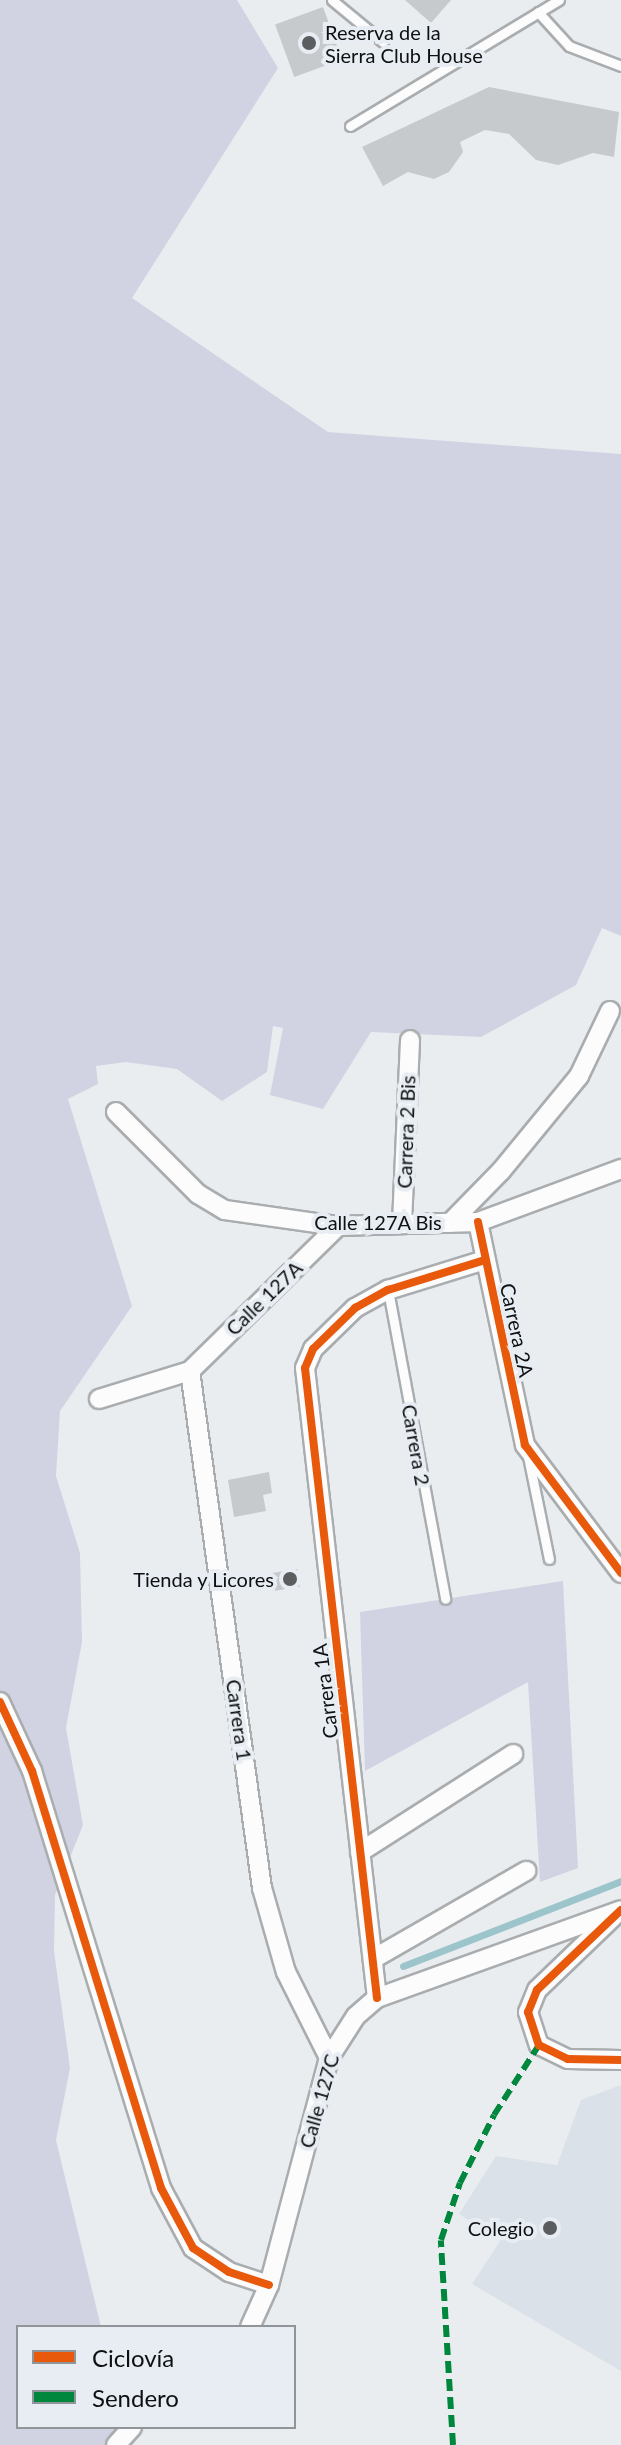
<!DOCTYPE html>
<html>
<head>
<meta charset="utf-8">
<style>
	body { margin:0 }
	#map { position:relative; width:621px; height:2445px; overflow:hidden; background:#eaedf0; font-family:Lato,sans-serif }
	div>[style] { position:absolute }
	.built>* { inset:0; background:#dae1e8 }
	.green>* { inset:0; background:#d1d3e3 }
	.stream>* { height:7px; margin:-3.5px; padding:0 3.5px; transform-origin:3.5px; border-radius:3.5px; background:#9cc5cb }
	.building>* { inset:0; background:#c7cacc; transform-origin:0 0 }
	.roads { filter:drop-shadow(2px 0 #aaadaf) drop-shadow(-2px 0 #aaadaf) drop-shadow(0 2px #aaadaf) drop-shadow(0 -2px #aaadaf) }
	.service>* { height:9px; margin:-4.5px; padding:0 4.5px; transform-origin:4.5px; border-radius:4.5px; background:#fcfcfd }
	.minor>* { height:18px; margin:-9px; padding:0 9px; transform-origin:9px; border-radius:9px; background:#fcfcfd }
	.quiet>* { height:6px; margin-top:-3px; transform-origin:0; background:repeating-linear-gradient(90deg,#00873e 0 12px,transparent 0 18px) }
	.cycleway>* { height:8px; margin:-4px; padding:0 4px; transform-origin:4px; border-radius:4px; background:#e8590c }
	.dots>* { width:22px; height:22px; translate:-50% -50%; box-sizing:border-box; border:4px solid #e7edf3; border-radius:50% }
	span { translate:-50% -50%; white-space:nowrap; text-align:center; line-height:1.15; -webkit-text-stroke:8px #e7edf3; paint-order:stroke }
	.poi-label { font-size:20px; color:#0e1011 }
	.left { translate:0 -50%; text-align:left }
	.right { translate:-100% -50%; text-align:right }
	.street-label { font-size:20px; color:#0e1011 }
	.legend { position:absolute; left:16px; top:2325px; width:280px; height:104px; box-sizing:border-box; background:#e7edf3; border:2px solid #909599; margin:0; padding:10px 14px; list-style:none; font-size:24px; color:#0e1011 }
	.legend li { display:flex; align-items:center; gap:16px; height:40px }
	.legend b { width:40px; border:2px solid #909599 }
</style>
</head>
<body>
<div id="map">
	<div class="built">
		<div style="clip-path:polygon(621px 2085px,621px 2371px,472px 2284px,500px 2241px,459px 2214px,496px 2156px,557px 2165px,581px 2100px)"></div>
	</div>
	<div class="green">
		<div style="clip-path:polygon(0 0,237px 0,278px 68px,132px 298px,328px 432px,621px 454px,621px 936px,602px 928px,576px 985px,481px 1037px,371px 1032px,323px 1109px,270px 1095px,283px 1028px,273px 1026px,267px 1072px,222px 1101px,177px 1069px,126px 1062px,96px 1066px,98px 1084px,68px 1099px,132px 1306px,60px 1411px,56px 1476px,80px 1553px,82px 1642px,66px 1728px,83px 1825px,55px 1895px,54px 1951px,70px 2068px,56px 2140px,101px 2327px,18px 2327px,18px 2427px,114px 2427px,129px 2445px,0 2445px)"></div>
		<div style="clip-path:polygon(563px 1581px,578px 1868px,540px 1882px,528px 1682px,365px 1771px,360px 1612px)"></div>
	</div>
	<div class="stream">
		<div style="left:403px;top:1966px;width:234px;rotate:-21.3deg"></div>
	</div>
	<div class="building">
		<div style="clip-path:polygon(405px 0,451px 0,431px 23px)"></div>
		<div style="left:323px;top:7px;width:56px;height:51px;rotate:70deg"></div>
		<div style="clip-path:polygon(489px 87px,619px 112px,614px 157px,593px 153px,558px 165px,536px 160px,509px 134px,485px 130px,460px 142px,463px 152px,449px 172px,434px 179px,408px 172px,383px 186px,362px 147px)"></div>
		<div style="clip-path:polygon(269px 1472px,272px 1493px,263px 1495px,266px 1511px,234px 1517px,228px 1480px)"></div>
		<div style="left:297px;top:1569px;width:18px;height:25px;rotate:81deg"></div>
	</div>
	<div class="roads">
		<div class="service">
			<div style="left:332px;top:0;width:66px;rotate:39.5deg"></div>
			<div style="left:538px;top:12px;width:46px;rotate:47.6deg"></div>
			<div style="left:569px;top:46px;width:56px;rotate:21deg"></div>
			<div style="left:350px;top:126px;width:244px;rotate:-31.1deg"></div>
			<div style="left:388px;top:1290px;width:314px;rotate:79.5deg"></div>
			<div style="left:528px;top:1456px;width:105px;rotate:78.5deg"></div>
		</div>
		<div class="minor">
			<div style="left:116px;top:1112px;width:116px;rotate:45deg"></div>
			<div style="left:198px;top:1194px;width:31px;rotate:31deg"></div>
			<div style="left:225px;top:1210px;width:114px;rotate:8.1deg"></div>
			<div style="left:338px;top:1226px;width:140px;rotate:-1.6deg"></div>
			<div style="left:478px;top:1222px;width:153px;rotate:-20.3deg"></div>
			<div style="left:478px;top:1222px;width:228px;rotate:78.1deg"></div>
			<div style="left:525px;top:1445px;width:160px;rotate:53.1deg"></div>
			<div style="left:450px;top:1223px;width:73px;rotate:-45.6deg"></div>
			<div style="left:501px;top:1171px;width:123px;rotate:-50.6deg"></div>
			<div style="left:579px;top:1076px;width:72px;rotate:-64.5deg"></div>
			<div style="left:402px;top:1224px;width:184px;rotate:-87.5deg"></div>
			<div style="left:190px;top:1371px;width:522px;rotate:82.07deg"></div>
			<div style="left:262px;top:1888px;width:87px;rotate:74.1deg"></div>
			<div style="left:286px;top:1972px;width:96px;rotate:63.4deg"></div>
			<div style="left:99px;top:1399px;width:95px;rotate:-17.1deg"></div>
			<div style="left:190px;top:1371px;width:207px;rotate:-44.4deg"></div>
			<div style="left:0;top:1702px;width:76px;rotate:65.1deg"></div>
			<div style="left:32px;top:1771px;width:436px;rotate:72.8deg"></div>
			<div style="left:161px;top:2188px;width:68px;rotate:61.9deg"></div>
			<div style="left:193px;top:2248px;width:43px;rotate:33.7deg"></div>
			<div style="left:229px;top:2272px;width:42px;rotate:18deg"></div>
			<div style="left:360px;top:1852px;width:182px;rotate:-32.6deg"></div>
			<div style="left:613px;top:1917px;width:105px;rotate:136.2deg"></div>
			<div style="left:537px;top:1990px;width:24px;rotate:112deg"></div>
			<div style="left:528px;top:2012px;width:35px;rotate:72deg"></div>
			<div style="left:539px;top:2045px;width:32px;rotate:26deg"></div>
			<div style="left:568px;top:2059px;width:53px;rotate:1.1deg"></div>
			<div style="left:373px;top:1959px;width:177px;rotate:-29.9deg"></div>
			<div style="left:377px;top:1998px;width:634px;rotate:-96.52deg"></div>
			<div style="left:305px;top:1368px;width:21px;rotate:-67deg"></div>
			<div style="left:313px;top:1349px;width:59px;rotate:-44.3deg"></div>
			<div style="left:355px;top:1308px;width:38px;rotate:-29deg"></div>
			<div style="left:388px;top:1290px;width:102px;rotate:-17.2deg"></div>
			<div style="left:250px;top:2327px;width:46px;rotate:-65.7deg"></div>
			<div style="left:269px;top:2285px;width:235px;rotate:-75.2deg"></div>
			<div style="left:329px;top:2058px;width:50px;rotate:-57.3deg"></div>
			<div style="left:356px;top:2016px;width:28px;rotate:-41deg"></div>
			<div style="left:377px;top:1998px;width:259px;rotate:-19.8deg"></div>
			<div style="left:116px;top:2445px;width:24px;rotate:-48deg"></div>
		</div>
	</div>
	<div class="quiet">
		<div style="left:453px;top:2445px;width:205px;rotate:-93.4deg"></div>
		<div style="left:441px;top:2240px;width:60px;rotate:-71.6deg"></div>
		<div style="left:460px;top:2183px;width:76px;rotate:-63.4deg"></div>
		<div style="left:494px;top:2115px;width:83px;rotate:-57.3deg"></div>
	</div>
	<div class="cycleway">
		<div style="left:478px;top:1222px;width:228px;rotate:78.1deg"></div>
		<div style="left:525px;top:1445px;width:160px;rotate:53.1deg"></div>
		<div style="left:0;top:1702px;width:76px;rotate:65.1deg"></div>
		<div style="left:32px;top:1771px;width:436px;rotate:72.8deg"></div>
		<div style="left:161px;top:2188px;width:68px;rotate:61.9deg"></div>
		<div style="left:193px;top:2248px;width:43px;rotate:33.7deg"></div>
		<div style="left:229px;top:2272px;width:42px;rotate:18deg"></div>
		<div style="left:621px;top:1910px;width:116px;rotate:136.4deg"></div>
		<div style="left:537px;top:1990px;width:24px;rotate:112deg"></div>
		<div style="left:528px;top:2012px;width:35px;rotate:72deg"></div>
		<div style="left:539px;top:2045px;width:32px;rotate:26deg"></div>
		<div style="left:568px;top:2059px;width:53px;rotate:1.1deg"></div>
		<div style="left:377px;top:1998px;width:634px;rotate:-96.52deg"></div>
		<div style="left:305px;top:1368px;width:21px;rotate:-67deg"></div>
		<div style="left:313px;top:1349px;width:59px;rotate:-44.3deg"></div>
		<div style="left:355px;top:1308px;width:38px;rotate:-29deg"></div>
		<div style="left:388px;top:1290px;width:102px;rotate:-17.2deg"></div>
	</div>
	<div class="dots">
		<div style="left:309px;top:43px;background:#5b5d5f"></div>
		<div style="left:290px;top:1579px;background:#5b5d5f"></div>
		<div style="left:550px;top:2228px;background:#5b5d5f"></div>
	</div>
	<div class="poi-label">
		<span class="left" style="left:325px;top:44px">Reserva de la<br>Sierra Club House</span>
		<span class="right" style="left:274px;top:1579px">Tienda y Licores</span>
		<span class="right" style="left:534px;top:2228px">Colegio</span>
	</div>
	<div class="street-label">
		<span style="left:406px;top:1132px;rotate:-88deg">Carrera 2 Bis</span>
		<span style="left:378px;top:1222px">Calle 127A Bis</span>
		<span style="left:264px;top:1298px;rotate:-44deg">Calle 127A</span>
		<span style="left:517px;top:1330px;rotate:78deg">Carrera 2A</span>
		<span style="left:416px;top:1445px;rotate:80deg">Carrera 2</span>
		<span style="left:325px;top:1691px;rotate:-97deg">Carrera 1A</span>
		<span style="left:239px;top:1720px;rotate:82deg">Carrera 1</span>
		<span style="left:319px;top:2101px;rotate:-74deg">Calle 127C</span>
	</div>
	<ul class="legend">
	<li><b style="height:10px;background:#e8590c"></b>Ciclovía</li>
	<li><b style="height:10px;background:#00873e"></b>Sendero</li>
	</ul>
</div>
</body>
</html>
